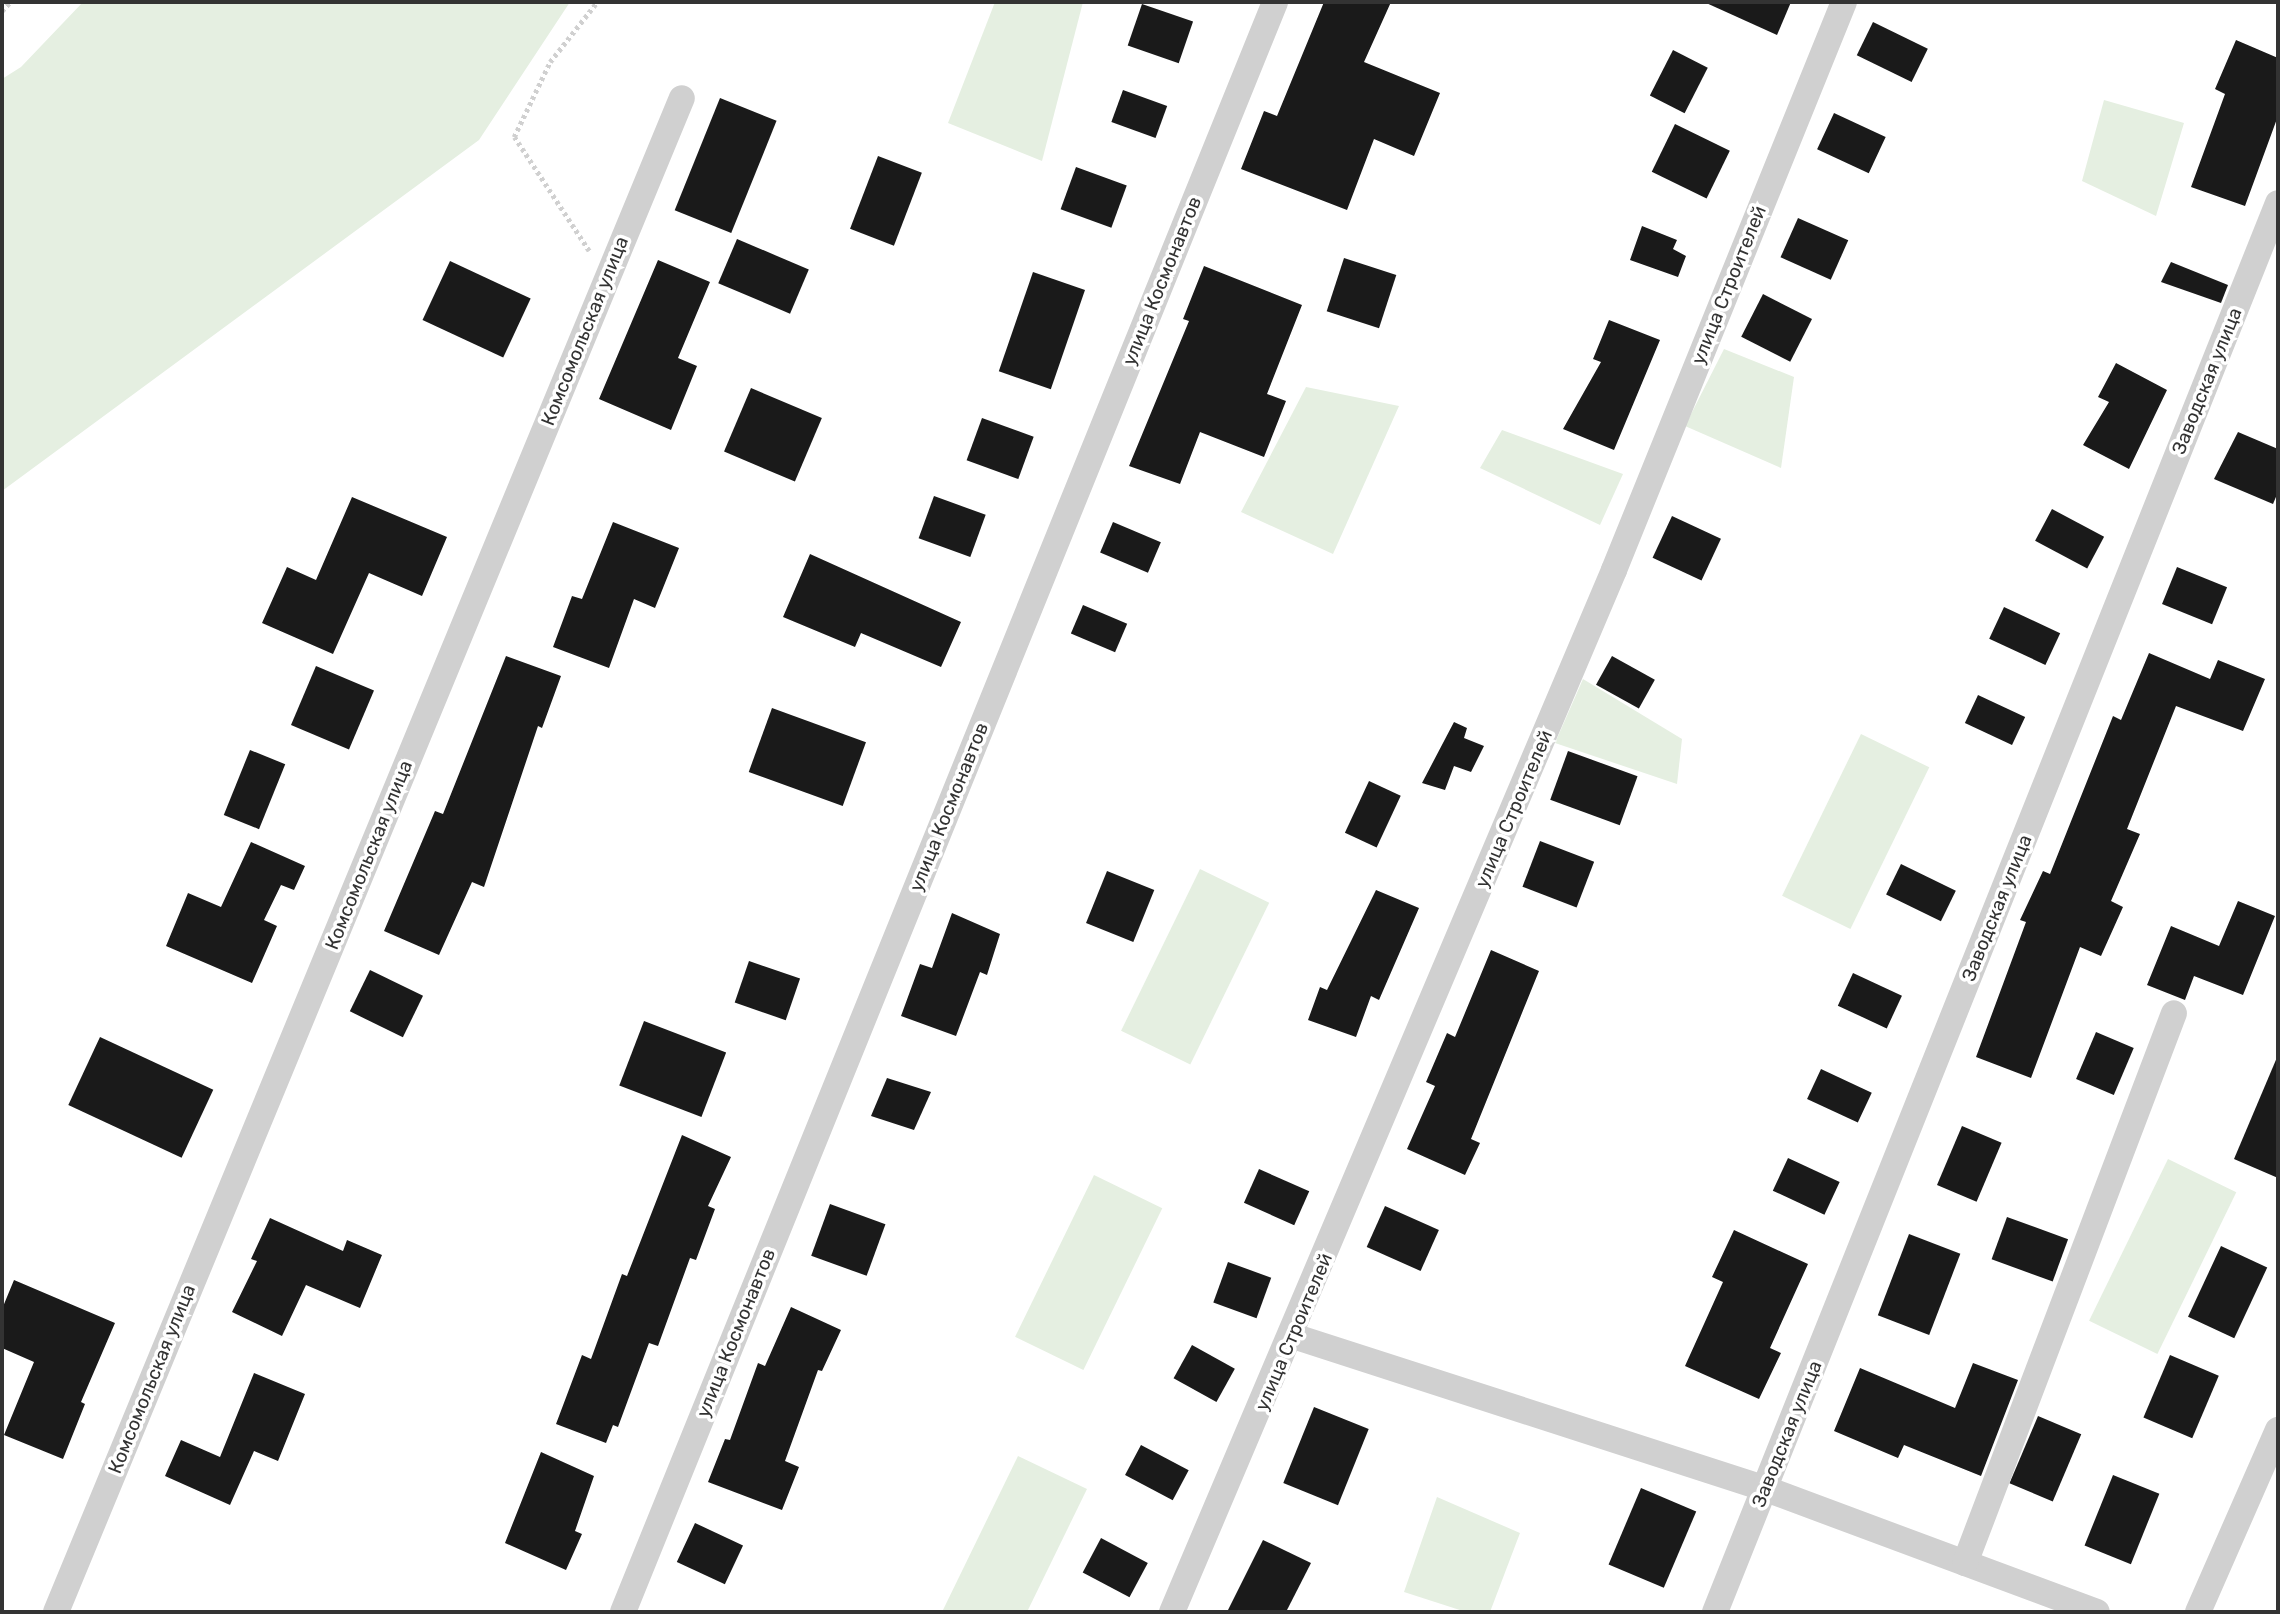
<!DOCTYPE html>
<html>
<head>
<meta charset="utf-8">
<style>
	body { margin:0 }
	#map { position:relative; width:2280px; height:1614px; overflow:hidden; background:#fff; font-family:Rubik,sans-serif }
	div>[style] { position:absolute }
	.green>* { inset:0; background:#e5efe1; transform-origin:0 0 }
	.building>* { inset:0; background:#1a1a1a; transform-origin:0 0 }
	.path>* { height:4.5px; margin-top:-2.25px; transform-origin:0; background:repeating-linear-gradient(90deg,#d0d0d0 0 3.5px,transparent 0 7px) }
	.minor>* { height:26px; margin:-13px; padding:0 13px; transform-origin:13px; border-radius:13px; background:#d0d0d0 }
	span { translate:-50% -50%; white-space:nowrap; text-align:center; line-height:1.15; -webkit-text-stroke:7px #fff; paint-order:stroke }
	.street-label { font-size:19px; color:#333 }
	.frame { position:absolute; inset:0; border:4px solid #333; pointer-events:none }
</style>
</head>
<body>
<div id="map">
	<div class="green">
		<div style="clip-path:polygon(83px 2px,570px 2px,479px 140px,2px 491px,2px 79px,21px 67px)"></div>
		<div style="clip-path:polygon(995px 2px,1083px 2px,1042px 161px,948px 123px)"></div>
		<div style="clip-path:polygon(2104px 100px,2184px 123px,2156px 216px,2082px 181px)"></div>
		<div style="clip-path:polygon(1724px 349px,1794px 377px,1781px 468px,1685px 426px)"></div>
		<div style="clip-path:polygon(1306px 387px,1399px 406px,1333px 554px,1241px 512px)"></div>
		<div style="clip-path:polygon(1502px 430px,1623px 474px,1600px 525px,1480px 468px)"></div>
		<div style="clip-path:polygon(1583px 679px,1682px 739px,1677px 784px,1555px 743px)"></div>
		<div style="left:1861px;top:734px;width:76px;height:180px;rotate:26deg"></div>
		<div style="left:1200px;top:869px;width:77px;height:180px;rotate:26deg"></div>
		<div style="left:2168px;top:1159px;width:76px;height:180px;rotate:26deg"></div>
		<div style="left:1094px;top:1175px;width:76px;height:180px;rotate:26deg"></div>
		<div style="clip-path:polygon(1018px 1456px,1087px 1489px,1027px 1612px,942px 1612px)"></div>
		<div style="clip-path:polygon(1437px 1497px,1520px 1533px,1490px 1612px,1466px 1612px,1404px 1592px)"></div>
	</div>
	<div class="building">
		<div style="clip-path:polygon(1324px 2px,1391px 2px,1364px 62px,1440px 93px,1414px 156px,1374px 139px,1347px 210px,1241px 169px,1264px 111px,1277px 116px)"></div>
		<div style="clip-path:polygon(1704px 2px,1791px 2px,1777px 35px)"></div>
		<div style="left:1142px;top:4px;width:54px;height:44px;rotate:19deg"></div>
		<div style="left:1873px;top:22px;width:61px;height:37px;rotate:26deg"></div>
		<div style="clip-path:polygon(2236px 40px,2278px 58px,2278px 116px,2245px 206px,2191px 187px,2225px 94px,2215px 89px)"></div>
		<div style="left:1673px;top:50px;width:39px;height:51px;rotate:27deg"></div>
		<div style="left:1123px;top:90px;width:47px;height:34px;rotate:20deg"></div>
		<div style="left:720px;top:98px;width:61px;height:121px;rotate:22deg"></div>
		<div style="left:1834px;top:113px;width:57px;height:40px;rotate:25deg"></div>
		<div style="left:1675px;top:124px;width:61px;height:53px;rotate:26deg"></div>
		<div style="left:878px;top:156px;width:47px;height:78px;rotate:21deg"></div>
		<div style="left:1076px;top:167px;width:54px;height:45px;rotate:20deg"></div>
		<div style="left:1798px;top:218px;width:55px;height:43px;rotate:24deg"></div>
		<div style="clip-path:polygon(1642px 226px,1677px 240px,1673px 249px,1686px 256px,1678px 277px,1630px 260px)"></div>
		<div style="left:737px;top:239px;width:78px;height:48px;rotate:23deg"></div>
		<div style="left:1344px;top:258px;width:55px;height:56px;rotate:18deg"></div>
		<div style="clip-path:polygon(658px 260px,710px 282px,678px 358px,697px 366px,671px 430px,599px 399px)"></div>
		<div style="left:450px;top:261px;width:89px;height:65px;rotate:25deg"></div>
		<div style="clip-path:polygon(2171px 262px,2228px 285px,2221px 303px,2161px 282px)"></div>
		<div style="clip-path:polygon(1204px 266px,1302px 305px,1267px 394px,1286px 401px,1264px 457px,1200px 432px,1180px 484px,1129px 466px,1189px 321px,1183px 319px)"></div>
		<div style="left:1033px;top:272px;width:55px;height:105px;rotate:19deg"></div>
		<div style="left:1763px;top:294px;width:55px;height:48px;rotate:27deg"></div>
		<div style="clip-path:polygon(1609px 320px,1660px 340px,1614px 450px,1563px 429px,1601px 362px,1593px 359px)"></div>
		<div style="clip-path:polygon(2116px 363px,2167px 390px,2129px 469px,2083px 445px,2109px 402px,2098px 397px)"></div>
		<div style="left:751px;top:388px;width:77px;height:69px;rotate:23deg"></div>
		<div style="left:982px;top:418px;width:55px;height:45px;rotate:20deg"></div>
		<div style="clip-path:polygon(2238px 432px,2278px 449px,2278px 492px,2273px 504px,2214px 479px)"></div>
		<div style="left:934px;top:496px;width:55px;height:45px;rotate:20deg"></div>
		<div style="clip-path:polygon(352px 497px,447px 537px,422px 596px,369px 573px,333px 654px,262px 623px,287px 567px,316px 580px)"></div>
		<div style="left:2052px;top:509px;width:59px;height:36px;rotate:28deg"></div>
		<div style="left:1672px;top:516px;width:54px;height:46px;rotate:25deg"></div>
		<div style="clip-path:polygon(613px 522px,679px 548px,655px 608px,634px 599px,609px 668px,553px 647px,572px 596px,582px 599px)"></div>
		<div style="left:1113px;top:522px;width:52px;height:33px;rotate:23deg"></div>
		<div style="clip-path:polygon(810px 554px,961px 622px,941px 667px,861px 633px,855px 647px,783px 617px)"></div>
		<div style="left:2177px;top:567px;width:54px;height:40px;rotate:22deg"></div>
		<div style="left:1083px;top:605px;width:48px;height:31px;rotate:23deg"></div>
		<div style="left:2004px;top:607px;width:62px;height:35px;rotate:25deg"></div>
		<div style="clip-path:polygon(2149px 653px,2210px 679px,2218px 660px,2265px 679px,2243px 731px,2176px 706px,2127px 829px,2140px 834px,2111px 901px,2123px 907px,2101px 956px,2080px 947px,2031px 1078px,1976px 1057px,2026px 922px,2020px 920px,2043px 871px,2050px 874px,2113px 716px,2121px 720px)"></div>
		<div style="clip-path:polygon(506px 656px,561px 676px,542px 728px,538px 726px,484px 887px,472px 882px,439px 955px,384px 931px,435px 811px,443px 814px)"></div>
		<div style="left:1612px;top:656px;width:49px;height:33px;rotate:29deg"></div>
		<div style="left:316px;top:666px;width:63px;height:64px;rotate:23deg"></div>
		<div style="left:1978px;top:695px;width:52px;height:31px;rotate:25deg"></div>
		<div style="left:772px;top:708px;width:100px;height:68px;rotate:20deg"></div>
		<div style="clip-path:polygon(1454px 722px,1467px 728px,1464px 738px,1484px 746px,1471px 772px,1454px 766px,1445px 790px,1422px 783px)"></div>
		<div style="left:250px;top:750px;width:38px;height:70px;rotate:22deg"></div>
		<div style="left:1568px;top:751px;width:74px;height:52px;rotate:20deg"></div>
		<div style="left:1369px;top:781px;width:35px;height:57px;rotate:25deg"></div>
		<div style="left:1540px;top:841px;width:58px;height:49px;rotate:21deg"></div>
		<div style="clip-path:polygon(251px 842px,305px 866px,294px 890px,281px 885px,264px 920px,277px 926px,252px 983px,166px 946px,188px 893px,221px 907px)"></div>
		<div style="left:1901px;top:864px;width:61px;height:34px;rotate:26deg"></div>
		<div style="left:1107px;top:871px;width:51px;height:56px;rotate:22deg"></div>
		<div style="clip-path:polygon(1376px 890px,1419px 908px,1379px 1000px,1371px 996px,1356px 1037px,1308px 1020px,1320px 987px,1327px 990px)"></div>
		<div style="clip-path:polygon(2238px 901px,2275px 916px,2243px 995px,2194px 976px,2185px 1000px,2147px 985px,2171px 926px,2219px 946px)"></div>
		<div style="clip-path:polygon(952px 913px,1000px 934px,987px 975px,980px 972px,956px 1036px,901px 1016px,920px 964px,932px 968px)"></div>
		<div style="clip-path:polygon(1491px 950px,1539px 971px,1471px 1139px,1480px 1143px,1465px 1175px,1407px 1149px,1435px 1086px,1426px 1082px,1447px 1033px,1455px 1037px)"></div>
		<div style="left:749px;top:961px;width:54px;height:44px;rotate:19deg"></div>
		<div style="left:370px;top:970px;width:59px;height:46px;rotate:26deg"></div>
		<div style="left:1853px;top:973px;width:54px;height:36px;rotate:25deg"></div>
		<div style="left:644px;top:1021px;width:88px;height:69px;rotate:21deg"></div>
		<div style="left:2096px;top:1032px;width:41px;height:51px;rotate:23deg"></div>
		<div style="left:100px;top:1037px;width:125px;height:75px;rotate:25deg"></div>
		<div style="clip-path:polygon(2278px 1055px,2278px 1178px,2234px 1159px)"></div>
		<div style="left:1821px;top:1069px;width:56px;height:33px;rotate:25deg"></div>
		<div style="clip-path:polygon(887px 1078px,931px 1092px,914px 1130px,871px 1116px)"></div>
		<div style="left:1962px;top:1126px;width:43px;height:64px;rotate:23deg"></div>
		<div style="clip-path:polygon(682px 1135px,731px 1157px,708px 1206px,715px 1209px,696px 1260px,690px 1258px,658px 1346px,649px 1343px,618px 1427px,613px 1425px,606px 1443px,556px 1424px,582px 1355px,591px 1359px,622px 1274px,627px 1276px)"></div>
		<div style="left:1788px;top:1158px;width:57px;height:36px;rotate:25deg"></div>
		<div style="left:1259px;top:1169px;width:55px;height:37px;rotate:24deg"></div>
		<div style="left:830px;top:1204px;width:59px;height:55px;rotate:20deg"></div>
		<div style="left:1385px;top:1206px;width:59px;height:45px;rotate:24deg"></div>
		<div style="left:2007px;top:1217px;width:65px;height:45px;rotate:20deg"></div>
		<div style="clip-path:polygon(270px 1218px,343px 1251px,347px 1240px,382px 1255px,360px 1308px,306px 1285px,282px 1336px,232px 1312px,257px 1261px,251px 1259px)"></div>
		<div style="clip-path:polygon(1734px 1230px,1808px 1264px,1770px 1348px,1781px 1353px,1759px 1399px,1685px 1366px,1723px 1282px,1712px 1277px)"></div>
		<div style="left:1909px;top:1234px;width:55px;height:87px;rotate:21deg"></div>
		<div style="left:2221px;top:1246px;width:51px;height:78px;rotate:25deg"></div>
		<div style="left:1228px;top:1262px;width:46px;height:43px;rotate:20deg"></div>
		<div style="clip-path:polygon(14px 1280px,115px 1323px,81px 1402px,85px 1404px,63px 1459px,4px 1435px,34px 1362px,2px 1348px,2px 1309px)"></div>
		<div style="clip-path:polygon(791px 1307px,841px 1330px,822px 1371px,818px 1370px,785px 1461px,799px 1467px,782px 1510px,708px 1482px,725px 1439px,730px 1440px,758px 1363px,765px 1366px)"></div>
		<div style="left:1192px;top:1345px;width:49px;height:38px;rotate:29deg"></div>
		<div style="left:2170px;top:1355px;width:53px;height:68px;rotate:23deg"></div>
		<div style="clip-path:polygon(1973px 1363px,2018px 1380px,1981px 1476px,1904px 1445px,1898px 1458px,1834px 1431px,1860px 1368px,1955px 1408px)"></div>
		<div style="clip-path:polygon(254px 1373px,305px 1394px,278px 1461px,254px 1451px,230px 1505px,165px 1476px,181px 1440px,220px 1457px)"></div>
		<div style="left:1314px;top:1407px;width:59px;height:82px;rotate:22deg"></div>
		<div style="left:2038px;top:1416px;width:47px;height:73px;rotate:23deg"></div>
		<div style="left:1141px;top:1445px;width:54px;height:34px;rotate:28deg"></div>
		<div style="clip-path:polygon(541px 1452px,594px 1476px,575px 1531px,582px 1534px,566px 1570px,505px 1543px)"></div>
		<div style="left:2113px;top:1475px;width:50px;height:76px;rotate:22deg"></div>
		<div style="left:1641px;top:1488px;width:60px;height:83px;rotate:23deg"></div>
		<div style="left:695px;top:1523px;width:53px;height:43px;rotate:25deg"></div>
		<div style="left:1101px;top:1538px;width:53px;height:39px;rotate:28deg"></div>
		<div style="clip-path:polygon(1263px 1540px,1311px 1563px,1286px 1612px,1227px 1612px)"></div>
	</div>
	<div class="path">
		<div style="left:2px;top:11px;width:12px;rotate:-48deg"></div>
		<div style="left:589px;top:251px;width:136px;rotate:-123.3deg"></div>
		<div style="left:514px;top:137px;width:83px;rotate:-64.4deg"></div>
		<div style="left:550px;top:62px;width:76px;rotate:-51.9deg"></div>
	</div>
	<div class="minor">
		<div style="left:1293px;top:1336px;width:497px;rotate:17.9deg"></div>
		<div style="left:1766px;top:1489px;width:353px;rotate:20.4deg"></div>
		<div style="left:1965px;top:1563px;width:588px;rotate:-69.19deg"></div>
		<div style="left:56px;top:1612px;width:1638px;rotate:-67.54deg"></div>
		<div style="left:623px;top:1612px;width:1737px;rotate:-67.95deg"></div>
		<div style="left:1172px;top:1612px;width:1132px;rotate:-67.01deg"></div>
		<div style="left:1614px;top:570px;width:613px;rotate:-67.96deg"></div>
		<div style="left:1715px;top:1612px;width:1517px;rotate:-68.22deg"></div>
		<div style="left:2198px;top:1612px;width:199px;rotate:-66.3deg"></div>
	</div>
	<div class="street-label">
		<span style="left:1162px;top:281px;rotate:-68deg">улица Космонавтов</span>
		<span style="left:1729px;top:285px;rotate:-68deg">улица Строителей</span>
		<span style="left:585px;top:331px;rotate:-68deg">Комсомольская улица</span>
		<span style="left:2207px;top:381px;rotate:-68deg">Заводская улица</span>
		<span style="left:949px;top:807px;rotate:-68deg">улица Космонавтов</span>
		<span style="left:1514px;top:809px;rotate:-67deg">улица Строителей</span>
		<span style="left:369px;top:855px;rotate:-68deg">Комсомольская улица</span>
		<span style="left:1997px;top:908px;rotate:-68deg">Заводская улица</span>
		<span style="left:1294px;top:1332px;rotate:-67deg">улица Строителей</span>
		<span style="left:736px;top:1333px;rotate:-68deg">улица Космонавтов</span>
		<span style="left:152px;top:1379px;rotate:-68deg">Комсомольская улица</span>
		<span style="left:1787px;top:1434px;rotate:-68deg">Заводская улица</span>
	</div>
	<div class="frame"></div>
</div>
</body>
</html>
